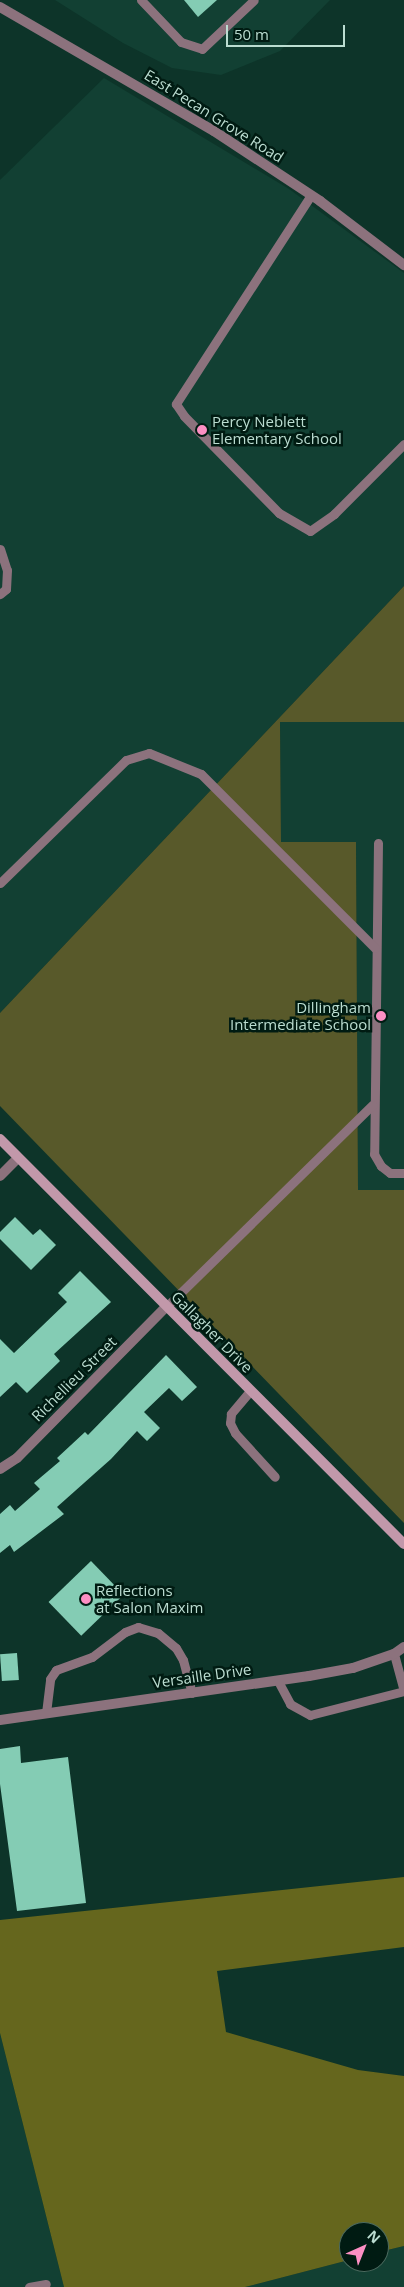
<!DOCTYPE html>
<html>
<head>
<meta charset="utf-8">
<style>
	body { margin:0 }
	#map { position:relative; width:404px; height:2287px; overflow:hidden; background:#0d3429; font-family:"Open Sans",sans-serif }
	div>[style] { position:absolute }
	.built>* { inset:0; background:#124033 }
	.green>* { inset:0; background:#58592a }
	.forest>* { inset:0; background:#65661d }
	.building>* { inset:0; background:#84ccb4; transform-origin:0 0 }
	.lane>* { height:9px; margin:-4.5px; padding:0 4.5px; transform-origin:4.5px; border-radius:4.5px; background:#8c727d }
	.street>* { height:10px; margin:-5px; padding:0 5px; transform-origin:5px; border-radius:5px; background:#8c727d }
	.secondary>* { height:10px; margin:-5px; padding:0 5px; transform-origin:5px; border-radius:5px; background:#c298aa }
	.dots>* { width:14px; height:14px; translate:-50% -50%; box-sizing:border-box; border:2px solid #001b12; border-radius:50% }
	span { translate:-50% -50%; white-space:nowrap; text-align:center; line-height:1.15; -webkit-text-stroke:5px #001b12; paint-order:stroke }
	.street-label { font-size:15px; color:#bbddd1 }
	.poi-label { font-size:15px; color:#bbddd1 }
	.left { translate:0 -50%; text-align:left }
	.right { translate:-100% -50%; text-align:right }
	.north { position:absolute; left:339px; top:2222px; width:50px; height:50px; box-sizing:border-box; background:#001b12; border:1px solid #4b695e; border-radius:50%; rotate:44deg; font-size:14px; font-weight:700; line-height:20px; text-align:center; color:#bbddd1 }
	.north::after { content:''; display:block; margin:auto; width:18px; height:22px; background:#fc8fc3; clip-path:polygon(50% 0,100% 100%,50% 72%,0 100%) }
	.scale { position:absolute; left:226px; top:25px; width:119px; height:22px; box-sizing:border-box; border:2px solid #bbddd1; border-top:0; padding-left:6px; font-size:15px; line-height:18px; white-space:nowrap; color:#bbddd1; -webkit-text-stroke:4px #001b12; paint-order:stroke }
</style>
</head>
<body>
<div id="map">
	<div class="built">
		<div style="clip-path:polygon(55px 0,330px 0,280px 51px,221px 75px,172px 68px,123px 43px)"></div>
		<div style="clip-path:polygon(104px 78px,289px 189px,404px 273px,404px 586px,0 1013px,0 180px)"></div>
		<div style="clip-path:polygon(280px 722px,404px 722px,404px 1190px,358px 1190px,356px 843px,281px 842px)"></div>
		<div style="clip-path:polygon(0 2033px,64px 2287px,0 2287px)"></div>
		<div style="clip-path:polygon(404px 2246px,404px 2287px,245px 2287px,349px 2260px,379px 2262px,379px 2252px)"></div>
	</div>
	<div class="green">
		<div style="clip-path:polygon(404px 586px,404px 722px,280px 722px,281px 842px,356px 842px,358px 1190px,404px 1190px,404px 1523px,0 1106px,0 1013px)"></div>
	</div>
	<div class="forest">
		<div style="clip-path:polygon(404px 1877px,404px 1947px,217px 1971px,226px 2032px,358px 2070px,404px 2076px,404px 2246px,379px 2252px,379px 2232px,349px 2232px,349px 2260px,245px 2287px,64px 2287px,0 2033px,0 1920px)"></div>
	</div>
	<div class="building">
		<div style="clip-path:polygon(184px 0,217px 0,198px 17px)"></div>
		<div style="clip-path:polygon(15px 1217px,33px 1235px,40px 1229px,56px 1245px,31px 1270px,0 1239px,0 1232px)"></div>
		<div style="clip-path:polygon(80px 1271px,111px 1302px,54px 1354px,60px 1361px,27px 1393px,16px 1382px,0 1397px,0 1339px,14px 1353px,67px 1302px,58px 1293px)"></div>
		<div style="clip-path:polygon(166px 1355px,197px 1387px,182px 1401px,169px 1388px,144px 1412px,160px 1428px,147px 1441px,137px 1431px,111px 1459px,57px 1507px,64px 1514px,14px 1552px,10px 1545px,0 1553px,0 1514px,10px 1505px,15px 1511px,40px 1489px,34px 1483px,60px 1461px,57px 1458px,85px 1432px,88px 1435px)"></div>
		<div style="left:91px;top:1561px;width:47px;height:59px;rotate:46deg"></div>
		<div style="left:17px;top:1653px;width:27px;height:17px;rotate:86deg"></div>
		<div style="clip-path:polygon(20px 1746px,21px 1763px,68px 1757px,86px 1903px,17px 1911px,0 1784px,0 1749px)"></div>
	</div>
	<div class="lane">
		<div style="left:141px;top:0;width:58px;rotate:46.4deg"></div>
		<div style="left:181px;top:42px;width:22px;rotate:18deg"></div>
		<div style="left:202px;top:49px;width:71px;rotate:-43.3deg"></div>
		<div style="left:311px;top:195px;width:249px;rotate:122.9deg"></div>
		<div style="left:176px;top:404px;width:14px;rotate:56deg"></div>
		<div style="left:184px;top:416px;width:136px;rotate:45.6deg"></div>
		<div style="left:279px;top:513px;width:36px;rotate:30deg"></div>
		<div style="left:310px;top:531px;width:29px;rotate:-35deg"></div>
		<div style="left:334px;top:514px;width:99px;rotate:-45deg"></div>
		<div style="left:0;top:549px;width:22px;rotate:72deg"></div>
		<div style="left:7px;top:570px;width:19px;rotate:93deg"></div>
		<div style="left:6px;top:589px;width:8px;rotate:140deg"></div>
		<div style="left:378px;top:843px;width:311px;rotate:90.7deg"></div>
		<div style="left:374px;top:1154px;width:14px;rotate:60deg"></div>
		<div style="left:381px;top:1166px;width:11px;rotate:38deg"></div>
		<div style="left:390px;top:1173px;width:14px"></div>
		<div style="left:0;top:883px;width:176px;rotate:-44.3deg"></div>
		<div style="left:126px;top:760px;width:24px;rotate:-17deg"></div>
		<div style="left:149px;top:753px;width:56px;rotate:22deg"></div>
		<div style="left:201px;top:774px;width:246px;rotate:45deg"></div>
		<div style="left:166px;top:1307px;width:289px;rotate:-44.4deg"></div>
		<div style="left:250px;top:1391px;width:30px;rotate:130deg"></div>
		<div style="left:231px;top:1414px;width:9px;rotate:96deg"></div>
		<div style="left:230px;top:1423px;width:11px;rotate:63deg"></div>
		<div style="left:235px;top:1433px;width:59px;rotate:47.7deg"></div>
		<div style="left:394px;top:1654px;width:38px;rotate:75deg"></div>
		<div style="left:278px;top:1681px;width:26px;rotate:62deg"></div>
		<div style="left:290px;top:1704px;width:23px;rotate:29deg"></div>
		<div style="left:310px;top:1715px;width:97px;rotate:-14.3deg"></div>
		<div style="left:46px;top:1713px;width:34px;rotate:-83deg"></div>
		<div style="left:50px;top:1679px;width:11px;rotate:-56deg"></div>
		<div style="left:56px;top:1670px;width:38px;rotate:-20deg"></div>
		<div style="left:92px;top:1657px;width:41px;rotate:-37.1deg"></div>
		<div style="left:125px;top:1632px;width:14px;rotate:-21deg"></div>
		<div style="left:138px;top:1627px;width:21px;rotate:17deg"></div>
		<div style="left:158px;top:1633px;width:23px;rotate:40deg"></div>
		<div style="left:176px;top:1648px;width:14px;rotate:60deg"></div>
		<div style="left:183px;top:1660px;width:34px;rotate:75deg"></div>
		<div style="left:29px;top:2287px;width:17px;rotate:-10deg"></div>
	</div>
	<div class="street">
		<div style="left:0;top:7px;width:247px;rotate:30.1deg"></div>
		<div style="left:214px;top:131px;width:127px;rotate:33.4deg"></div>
		<div style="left:320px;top:201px;width:106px;rotate:37.3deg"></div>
		<div style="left:0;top:1176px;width:25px;rotate:-45deg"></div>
		<div style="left:0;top:1469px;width:20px;rotate:-33deg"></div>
		<div style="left:17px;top:1458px;width:212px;rotate:-45.4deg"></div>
		<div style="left:0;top:1720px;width:312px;rotate:-8.1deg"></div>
		<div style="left:309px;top:1676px;width:45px;rotate:-10.3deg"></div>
		<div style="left:353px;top:1668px;width:43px;rotate:-18.9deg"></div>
		<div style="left:394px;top:1654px;width:12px;rotate:-35deg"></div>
	</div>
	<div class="secondary">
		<div style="left:0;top:1139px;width:572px;rotate:45.07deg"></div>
	</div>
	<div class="dots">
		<div style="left:202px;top:430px;background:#fc8fc3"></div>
		<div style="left:381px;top:1016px;background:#fc8fc3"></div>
		<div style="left:86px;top:1599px;background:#fc8fc3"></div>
	</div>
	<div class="street-label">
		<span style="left:214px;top:116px;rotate:32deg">East Pecan Grove Road</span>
		<span style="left:212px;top:1332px;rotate:45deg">Gallagher Drive</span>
		<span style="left:74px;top:1379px;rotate:-45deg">Richellieu Street</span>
		<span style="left:202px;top:1676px;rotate:-8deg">Versaille Drive</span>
	</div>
	<div class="poi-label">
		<span class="left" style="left:212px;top:430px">Percy Neblett<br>Elementary School</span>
		<span class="right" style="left:371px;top:1016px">Dillingham<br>Intermediate School</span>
		<span class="left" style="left:96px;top:1599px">Reflections<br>at Salon Maxim</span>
	</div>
	<div class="north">N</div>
	<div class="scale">50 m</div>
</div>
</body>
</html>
